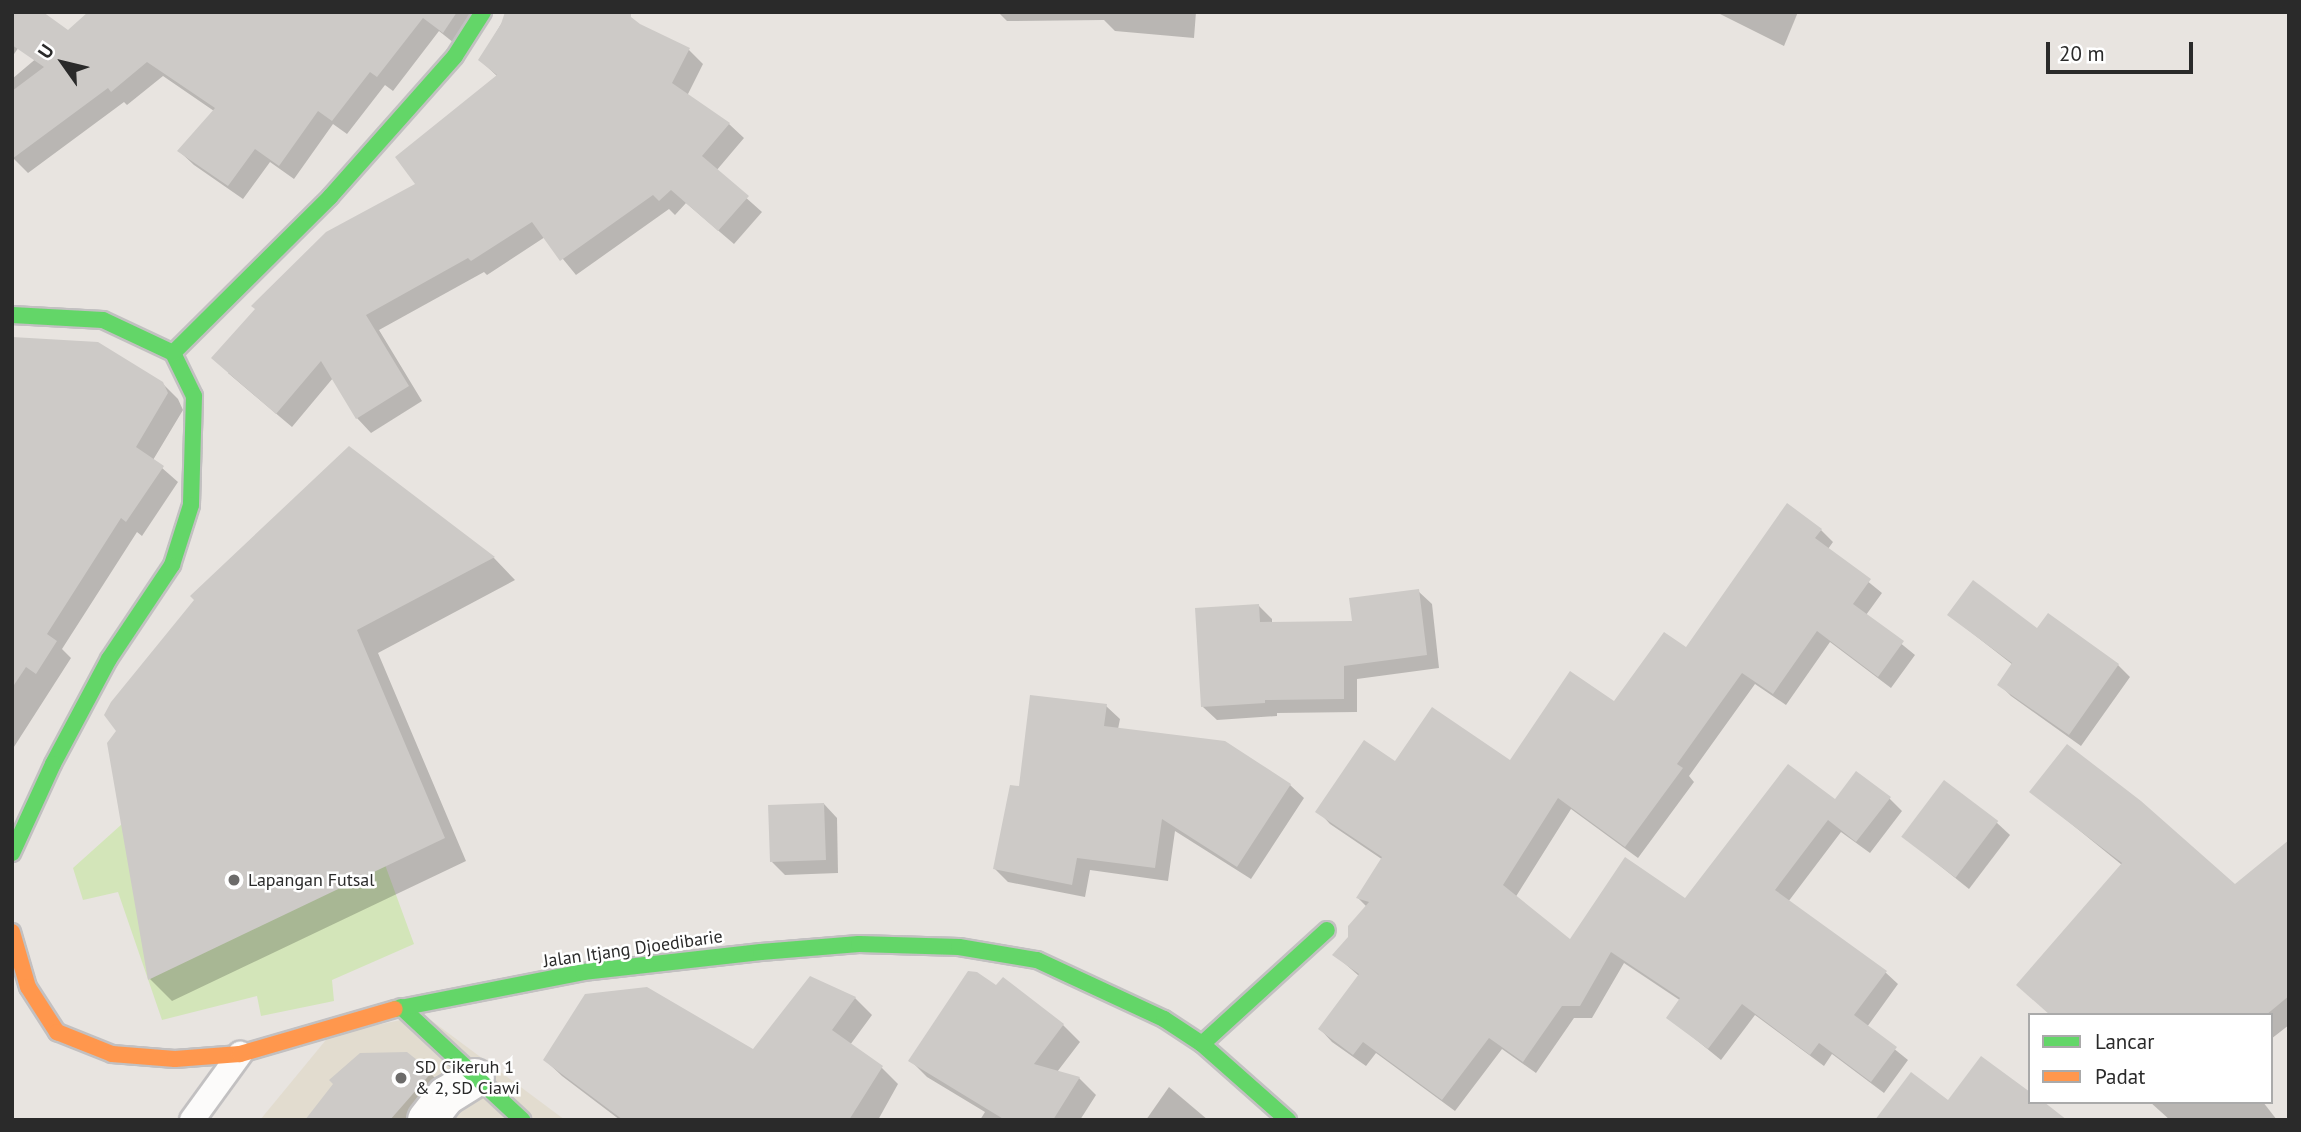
<!DOCTYPE html>
<html>
<head>
<meta charset="utf-8">
<style>
	body { margin:0 }
	#map { position:relative; width:2301px; height:1132px; overflow:hidden; background:#e8e4e0; font-family:"PT Sans",sans-serif }
	div>[style] { position:absolute }
	.education>* { inset:0; background:#e2dccf }
	.pitch>* { inset:0; background:#d3e5b9 }
	.shadow>* { inset:0; background:#0003 }
	.building>* { inset:0; background:#cdcac7; transform-origin:0 0 }
	.roads { filter:drop-shadow(2px 0 #c2c0c1) drop-shadow(-2px 0 #c2c0c1) drop-shadow(0 2px #c2c0c1) drop-shadow(0 -2px #c2c0c1) }
	.lane>* { height:24px; margin:-12px; padding:0 12px; transform-origin:12px; border-radius:12px; background:#fcfbfa }
	.street>* { height:38px; margin:-19px; padding:0 19px; transform-origin:19px; border-radius:19px; background:#fcfbfa }
	.fast>* { height:16px; margin:-8px; padding:0 8px; transform-origin:8px; border-radius:8px; background:#63d668 }
	.slow>* { height:16px; margin:-8px; padding:0 8px; transform-origin:8px; border-radius:8px; background:#ff974d }
	.dots>* { width:19px; height:19px; translate:-50% -50%; box-sizing:border-box; border:4px solid #fff; border-radius:50% }
	span { translate:-50% -50%; white-space:nowrap; text-align:center; line-height:1.15; -webkit-text-stroke:5px #fff; paint-order:stroke }
	.poi-label { font-size:18px; color:#2a2a2a }
	.left { translate:0 -50%; text-align:left }
	.street-label { font-size:18px; color:#2a2a2a }
	.frame { position:absolute; inset:0; border:14px solid #2a2a2a; pointer-events:none }
	.legend { position:absolute; left:2028px; top:1013px; width:245px; height:91px; box-sizing:border-box; background:#fff; border:2px solid #aaa; margin:0; padding:9px 12px; list-style:none; font-size:21px; color:#2a2a2a }
	.legend li { display:flex; align-items:center; gap:14px; height:35px }
	.legend b { width:35px; border:2px solid #aaa }
	.north { position:absolute; left:28px; top:28px; width:70px; height:70px; -webkit-text-stroke:5px #fff; paint-order:stroke; rotate:304deg; font-size:19px; font-weight:700; line-height:28px; text-align:center; color:#2a2a2a }
	.north::after { content:''; display:block; margin:auto; width:24px; height:32px; background:#2a2a2a; clip-path:polygon(50% 0,100% 100%,50% 72%,0 100%) }
	.scale { position:absolute; left:2046px; top:42px; width:147px; height:32px; box-sizing:border-box; border:4px solid #2a2a2a; border-top:0; padding-left:9px; font-size:21px; line-height:24px; white-space:nowrap; color:#2a2a2a; -webkit-text-stroke:5px #fff; paint-order:stroke }
</style>
</head>
<body>
<div id="map">
	<div class="education">
		<div style="clip-path:polygon(424px 1015px,565px 1120px,260px 1120px,330px 1035px)"></div>
	</div>
	<div class="pitch">
		<div style="clip-path:polygon(331px 717px,414px 944px,332px 980px,334px 1001px,261px 1016px,257px 996px,162px 1020px,118px 892px,83px 900px,73px 868px,161px 789px)"></div>
	</div>
	<div class="shadow">
		<div style="clip-path:polygon(12px 12px,43px 12px,12px 57px)"></div>
		<div style="clip-path:polygon(91px 12px,483px 12px,459px 47px,439px 31px,393px 91px,385px 85px,347px 134px,333px 124px,294px 179px,270px 162px,243px 199px,194px 165px,179px 151px,214px 111px,163px 76px,127px 105px,124px 102px,28px 173px,12px 157px,12px 79px)"></div>
		<div style="clip-path:polygon(998px 12px,1196px 12px,1194px 38px,1115px 31px,1104px 20px,1007px 21px)"></div>
		<div style="clip-path:polygon(1716px 12px,1798px 12px,1784px 46px)"></div>
		<div style="clip-path:polygon(507px 14px,639px 25px,689px 50px,703px 64px,687px 96px,729px 124px,744px 138px,716px 171px,762px 212px,734px 244px,686px 203px,675px 215px,669px 209px,576px 275px,545px 237px,487px 275px,484px 272px,379px 330px,422px 401px,371px 433px,357px 418px,333px 378px,292px 427px,228px 373px,417px 185px,498px 77px,480px 60px)"></div>
		<div style="clip-path:polygon(12px 339px,162px 383px,178px 399px,183px 410px,153px 460px,178px 482px,142px 536px,137px 532px,62px 649px,71px 658px,12px 750px)"></div>
		<div style="clip-path:polygon(356px 453px,494px 558px,515px 580px,378px 653px,466px 861px,172px 1001px,150px 979px)"></div>
		<div style="clip-path:polygon(1821px 530px,1833px 542px,1828px 549px,1882px 593px,1866px 615px,1915px 655px,1891px 688px,1830px 642px,1786px 705px,1755px 684px,1689px 776px,1694px 782px,1638px 858px,1571px 809px,1515px 898px,1570px 942px,1686px 901px,1835px 802px,1889px 798px,1902px 811px,1870px 853px,1841px 832px,1788px 902px,1885px 972px,1898px 984px,1867px 1027px,1908px 1060px,1884px 1093px,1832px 1054px,1824px 1066px,1755px 1015px,1721px 1060px,1668px 1017px,1681px 1001px,1624px 963px,1592px 1018px,1574px 1018px,1536px 1073px,1502px 1049px,1455px 1111px,1376px 1053px,1366px 1066px,1332px 1042px,1320px 1029px,1359px 976px,1335px 955px,1349px 938px,1367px 907px,1358px 898px,1383px 860px,1330px 824px,1318px 811px,1395px 763px,1511px 762px,1615px 704px,1686px 649px)"></div>
		<div style="clip-path:polygon(1418px 591px,1432px 604px,1439px 668px,1357px 679px,1357px 712px,1277px 713px,1277px 716px,1217px 720px,1203px 707px,1259px 606px,1272px 619px,1272px 624px,1354px 623px)"></div>
		<div style="clip-path:polygon(1949px 615px,2038px 630px,2118px 665px,2130px 677px,2081px 746px,2011px 696px,1999px 684px,2013px 665px)"></div>
		<div style="clip-path:polygon(1106px 706px,1120px 719px,1118px 729px,1290px 785px,1304px 798px,1251px 879px,1175px 831px,1168px 881px,1090px 870px,1085px 897px,1008px 882px,995px 869px,1020px 788px)"></div>
		<div style="clip-path:polygon(2032px 792px,2235px 886px,2289px 851px,2289px 1025px,2271px 1039px,2271px 1015px,2169px 1015px,2122px 865px)"></div>
		<div style="clip-path:polygon(824px 804px,837px 818px,838px 873px,785px 875px,772px 862px)"></div>
		<div style="clip-path:polygon(1996px 822px,2010px 835px,1969px 889px,1904px 837px)"></div>
		<div style="clip-path:polygon(855px 998px,872px 1015px,850px 1045px,881px 1067px,898px 1084px,878px 1120px,620px 1120px,562px 1076px,545px 1060px,753px 1051px)"></div>
		<div style="clip-path:polygon(1063px 1025px,1080px 1042px,1057px 1072px,1079px 1078px,1096px 1095px,1080px 1120px,980px 1120px,985px 1112px,927px 1077px,910px 1060px)"></div>
		<div style="clip-path:polygon(427px 1070px,444px 1087px,418px 1120px,307px 1120px)"></div>
		<div style="clip-path:polygon(1169px 1087px,1208px 1120px,1146px 1120px)"></div>
		<div style="clip-path:polygon(2150px 1102px,2263px 1102px,2277px 1120px,2170px 1120px)"></div>
	</div>
	<div class="building">
		<div style="clip-path:polygon(12px 12px,43px 12px,68px 30px,88px 12px,457px 12px,443px 33px,423px 18px,377px 77px,370px 72px,332px 121px,318px 111px,279px 166px,255px 149px,228px 186px,177px 151px,215px 108px,147px 62px,111px 92px,108px 88px,12px 159px,12px 91px,44px 67px,12px 45px)"></div>
		<div style="clip-path:polygon(505px 12px,631px 12px,631px 17px,640px 24px,690px 48px,672px 83px,730px 123px,702px 156px,749px 196px,718px 231px,671px 190px,659px 201px,653px 195px,560px 261px,532px 222px,471px 261px,468px 258px,366px 315px,409px 386px,356px 419px,321px 361px,276px 414px,211px 358px,255px 309px,251px 306px,326px 232px,415px 184px,395px 157px,497px 75px,478px 60px,501px 24px)"></div>
		<div style="clip-path:polygon(12px 337px,98px 342px,163px 382px,168px 393px,136px 447px,164px 466px,126px 522px,121px 518px,47px 634px,57px 641px,36px 674px,26px 667px,12px 688px)"></div>
		<div style="clip-path:polygon(349px 446px,495px 557px,357px 630px,445px 838px,148px 980px,107px 743px,116px 731px,104px 715px,111px 702px,194px 600px,190px 596px)"></div>
		<div style="clip-path:polygon(1787px 503px,1822px 529px,1815px 538px,1871px 579px,1853px 604px,1904px 641px,1878px 677px,1817px 631px,1773px 694px,1742px 673px,1677px 764px,1683px 768px,1625px 847px,1558px 798px,1503px 885px,1570px 939px,1625px 857px,1685px 898px,1788px 764px,1835px 799px,1856px 771px,1891px 797px,1856px 842px,1828px 820px,1775px 890px,1887px 971px,1854px 1015px,1897px 1047px,1871px 1082px,1819px 1043px,1810px 1055px,1742px 1004px,1708px 1049px,1666px 1018px,1680px 998px,1611px 952px,1580px 1006px,1562px 1006px,1523px 1062px,1489px 1038px,1442px 1100px,1363px 1042px,1353px 1055px,1318px 1029px,1359px 974px,1332px 955px,1348px 937px,1348px 926px,1369px 902px,1356px 898px,1382px 857px,1315px 812px,1364px 740px,1395px 761px,1432px 707px,1510px 760px,1570px 671px,1614px 701px,1664px 632px,1686px 647px)"></div>
		<div style="clip-path:polygon(1973px 580px,2037px 628px,2048px 613px,2119px 664px,2069px 735px,1997px 685px,2012px 663px,1947px 615px)"></div>
		<div style="clip-path:polygon(1419px 589px,1427px 655px,1344px 666px,1344px 699px,1265px 700px,1265px 703px,1201px 707px,1195px 608px,1259px 604px,1260px 622px,1352px 621px,1349px 598px)"></div>
		<div style="clip-path:polygon(1030px 695px,1107px 704px,1104px 726px,1225px 741px,1291px 784px,1237px 867px,1162px 819px,1155px 868px,1077px 858px,1072px 885px,993px 869px,1010px 785px,1019px 786px)"></div>
		<div style="clip-path:polygon(2067px 744px,2141px 801px,2235px 884px,2289px 840px,2289px 996px,2266px 1015px,2050px 1015px,2016px 985px,2122px 863px,2029px 792px)"></div>
		<div style="left:1944px;top:780px;width:68px;height:71px;rotate:37deg"></div>
		<div style="left:824px;top:803px;width:57px;height:56px;rotate:88deg"></div>
		<div style="clip-path:polygon(968px 971px,977px 972px,996px 985px,1003px 977px,1064px 1024px,1034px 1064px,1080px 1077px,1053px 1120px,1005px 1120px,908px 1061px)"></div>
		<div style="clip-path:polygon(810px 976px,856px 997px,832px 1030px,883px 1066px,849px 1120px,623px 1120px,543px 1060px,585px 994px,647px 987px,753px 1049px)"></div>
		<div style="clip-path:polygon(407px 1052px,432px 1072px,390px 1120px,305px 1120px,333px 1084px,329px 1080px,360px 1053px)"></div>
		<div style="clip-path:polygon(1981px 1056px,2030px 1092px,2030px 1102px,2044px 1102px,2067px 1120px,1875px 1120px,1911px 1072px,1948px 1100px)"></div>
	</div>
	<div class="roads">
		<div class="lane">
			<div style="left:192px;top:1120px;width:82px;rotate:-54deg"></div>
		</div>
		<div class="street">
			<div style="left:427px;top:1120px;width:31px;rotate:-52deg"></div>
			<div style="left:446px;top:1096px;width:34px;rotate:-32deg"></div>
		</div>
		<div class="fast">
			<div style="left:12px;top:315px;width:91px;rotate:3.1deg"></div>
			<div style="left:103px;top:320px;width:77px;rotate:25.2deg"></div>
			<div style="left:173px;top:353px;width:48px;rotate:64deg"></div>
			<div style="left:194px;top:396px;width:109px;rotate:91.6deg"></div>
			<div style="left:191px;top:505px;width:63px;rotate:107.6deg"></div>
			<div style="left:172px;top:565px;width:113px;rotate:123.8deg"></div>
			<div style="left:109px;top:659px;width:119px;rotate:118.1deg"></div>
			<div style="left:53px;top:764px;width:98px;rotate:114.7deg"></div>
			<div style="left:173px;top:353px;width:221px;rotate:-44.8deg"></div>
			<div style="left:330px;top:197px;width:188px;rotate:-48.4deg"></div>
			<div style="left:455px;top:56px;width:52px;rotate:-57.5deg"></div>
			<div style="left:401px;top:1007px;width:166px;rotate:43deg"></div>
			<div style="left:395px;top:1009px;width:192px;rotate:-11.1deg"></div>
			<div style="left:583px;top:972px;width:179px;rotate:-6.4deg"></div>
			<div style="left:761px;top:952px;width:98px;rotate:-4.7deg"></div>
			<div style="left:859px;top:944px;width:100px;rotate:1.7deg"></div>
			<div style="left:959px;top:947px;width:79px;rotate:9.5deg"></div>
			<div style="left:1037px;top:960px;width:140px;rotate:24.9deg"></div>
			<div style="left:1164px;top:1019px;width:45px;rotate:33.3deg"></div>
			<div style="left:1202px;top:1044px;width:115px;rotate:41.5deg"></div>
			<div style="left:1202px;top:1044px;width:169px;rotate:-42.4deg"></div>
		</div>
		<div class="slow">
			<div style="left:12px;top:932px;width:57px;rotate:73.8deg"></div>
			<div style="left:28px;top:987px;width:54px;rotate:57.2deg"></div>
			<div style="left:57px;top:1032px;width:59px;rotate:21.8deg"></div>
			<div style="left:112px;top:1054px;width:63px;rotate:4.5deg"></div>
			<div style="left:175px;top:1059px;width:65px;rotate:-4.4deg"></div>
			<div style="left:240px;top:1054px;width:161px;rotate:-16.2deg"></div>
		</div>
	</div>
	<div class="dots">
		<div style="left:234px;top:880px;background:#6c6b6a"></div>
		<div style="left:401px;top:1078px;background:#6c6b6a"></div>
	</div>
	<div class="poi-label">
		<span class="left" style="left:248px;top:880px">Lapangan Futsal</span>
		<span class="left" style="left:415px;top:1078px">SD Cikeruh 1<br>&amp; 2, SD Ciawi</span>
	</div>
	<div class="street-label">
		<span style="left:633px;top:949px;rotate:-8deg">Jalan Itjang Djoedibarie</span>
	</div>
	<div class="frame"></div>
	<ul class="legend">
	<li><b style="height:9px;background:#63d668"></b>Lancar</li>
	<li><b style="height:9px;background:#ff974d"></b>Padat</li>
	</ul>
	<div class="north">U</div>
	<div class="scale">20 m</div>
</div>
</body>
</html>
